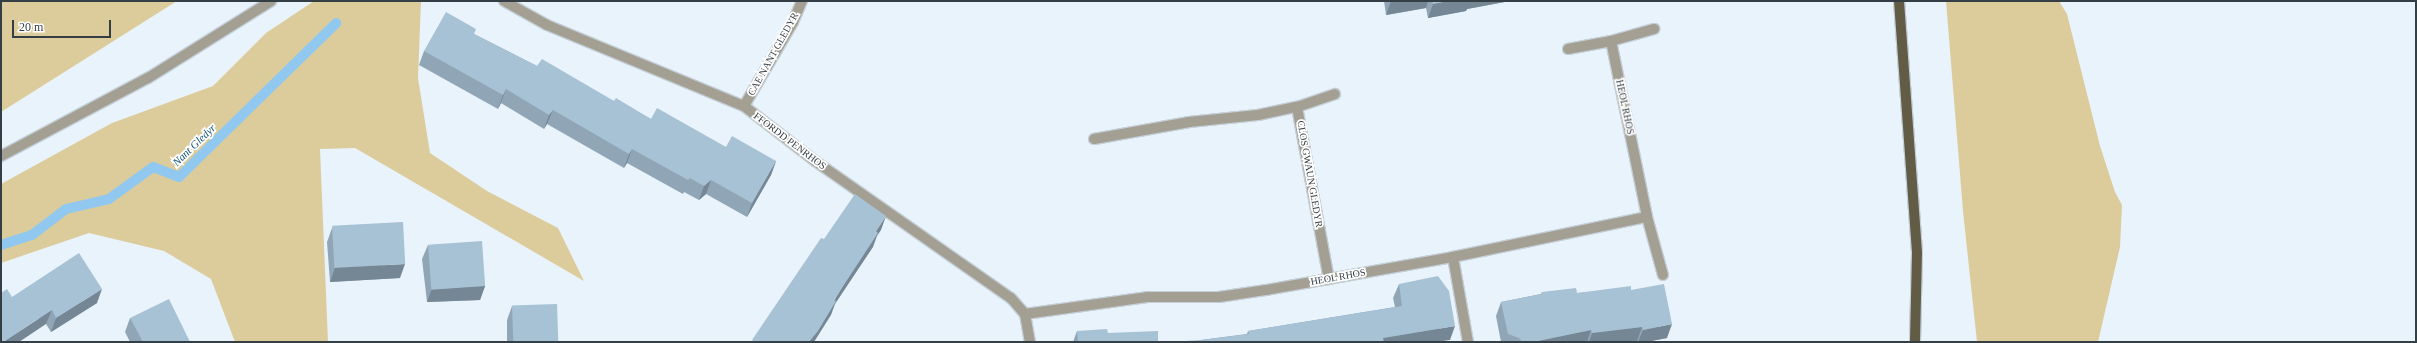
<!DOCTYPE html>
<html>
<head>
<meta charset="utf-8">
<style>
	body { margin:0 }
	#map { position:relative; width:2417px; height:343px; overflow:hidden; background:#e8f3fb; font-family:Georgia,serif }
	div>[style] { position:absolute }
	.green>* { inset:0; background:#dccc9b }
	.stream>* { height:10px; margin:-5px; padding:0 5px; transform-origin:5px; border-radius:5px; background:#91c8f0 }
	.roads { filter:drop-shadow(1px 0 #c4cfd7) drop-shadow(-1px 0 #c4cfd7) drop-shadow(0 1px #c4cfd7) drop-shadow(0 -1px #c4cfd7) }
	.minor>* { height:10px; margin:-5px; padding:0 5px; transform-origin:5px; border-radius:5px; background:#a39f93 }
	.major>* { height:10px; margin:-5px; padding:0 5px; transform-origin:5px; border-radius:5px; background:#625c47 }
	.wall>* { inset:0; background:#90a6b7 }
	.shaded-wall>* { inset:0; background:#758795 }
	.building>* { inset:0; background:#a7c1d5; transform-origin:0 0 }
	span { translate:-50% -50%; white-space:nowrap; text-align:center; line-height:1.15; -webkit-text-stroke:3.5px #fff; paint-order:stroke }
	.street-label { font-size:10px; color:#333e45 }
	.water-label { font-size:11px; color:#105277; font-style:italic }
	.frame { position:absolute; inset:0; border:2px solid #333e45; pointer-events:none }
	.scale { position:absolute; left:12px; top:20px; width:99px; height:18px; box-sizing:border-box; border:2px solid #333e45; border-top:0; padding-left:5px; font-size:12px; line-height:14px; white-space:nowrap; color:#333e45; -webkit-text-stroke:3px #fff; paint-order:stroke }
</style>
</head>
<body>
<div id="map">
	<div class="green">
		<div style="clip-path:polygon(1px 1px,177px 1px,1px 112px)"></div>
		<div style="clip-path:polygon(314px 1px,421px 1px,418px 78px,430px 153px,487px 191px,558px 228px,584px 281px,355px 148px,320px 149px,328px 342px,235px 342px,211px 279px,164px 251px,89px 233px,1px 263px,1px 184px,112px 123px,213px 86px,266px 33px)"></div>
		<div style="clip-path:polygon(1946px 1px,2059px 1px,2067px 14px,2100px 146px,2115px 192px,2122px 205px,2120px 247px,2098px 342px,1977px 342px,1963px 211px)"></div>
	</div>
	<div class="stream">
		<div style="left:1px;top:245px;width:33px;rotate:-18deg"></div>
		<div style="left:32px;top:235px;width:43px;rotate:-37.4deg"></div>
		<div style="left:66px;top:209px;width:44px;rotate:-13.1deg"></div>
		<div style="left:109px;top:199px;width:54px;rotate:-36deg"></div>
		<div style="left:153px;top:167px;width:28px;rotate:21deg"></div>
		<div style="left:179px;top:177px;width:220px;rotate:-44.4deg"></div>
	</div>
	<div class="roads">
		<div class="minor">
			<div style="left:504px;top:1px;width:49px;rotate:29.2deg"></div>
			<div style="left:547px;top:25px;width:213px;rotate:22.4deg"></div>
			<div style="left:744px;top:106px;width:90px;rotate:37.8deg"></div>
			<div style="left:815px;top:161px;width:239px;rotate:35deg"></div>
			<div style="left:1011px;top:298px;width:21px;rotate:49deg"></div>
			<div style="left:1025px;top:314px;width:28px;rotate:80deg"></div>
			<div style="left:1611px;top:41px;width:45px;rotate:-15.6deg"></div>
			<div style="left:1568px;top:49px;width:44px;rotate:-10.5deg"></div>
			<div style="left:1611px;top:41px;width:180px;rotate:78.4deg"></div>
			<div style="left:1647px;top:217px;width:60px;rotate:74.6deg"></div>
			<div style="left:744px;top:106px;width:97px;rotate:-59.7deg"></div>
			<div style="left:793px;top:22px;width:23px;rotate:-67deg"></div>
			<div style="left:1297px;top:107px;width:40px;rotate:-18.9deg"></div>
			<div style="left:1094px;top:139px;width:97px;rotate:-10.1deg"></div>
			<div style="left:1189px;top:122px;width:69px;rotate:-5.8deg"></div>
			<div style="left:1258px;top:115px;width:40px;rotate:-12deg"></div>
			<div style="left:1297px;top:107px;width:175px;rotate:79.5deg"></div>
			<div style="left:1px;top:156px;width:166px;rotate:-28deg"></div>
			<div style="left:148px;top:78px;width:145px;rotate:-32deg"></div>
			<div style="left:1453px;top:257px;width:86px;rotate:80deg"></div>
			<div style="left:1025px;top:314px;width:123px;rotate:-7.9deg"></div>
			<div style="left:1147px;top:297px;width:72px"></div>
			<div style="left:1219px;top:297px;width:48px;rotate:-8.5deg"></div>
			<div style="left:1266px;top:290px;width:190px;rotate:-10deg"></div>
			<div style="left:1453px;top:257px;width:198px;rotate:-11.7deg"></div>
		</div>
		<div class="major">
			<div style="left:1899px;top:1px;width:253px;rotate:85.9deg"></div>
			<div style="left:1917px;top:253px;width:89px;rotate:91.3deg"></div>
		</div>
	</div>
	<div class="wall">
		<div style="clip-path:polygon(1384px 1px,1510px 1px,1467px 9px,1466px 11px,1428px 18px,1426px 8px,1386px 15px)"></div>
		<div style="clip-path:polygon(474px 34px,537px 66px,614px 101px,651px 119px,726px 147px,776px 161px,771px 175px,747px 217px,706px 194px,699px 200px,684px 192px,683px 194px,627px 163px,624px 168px,547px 124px,544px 129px,501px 103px,498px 109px,419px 65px,424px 51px)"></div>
		<div style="clip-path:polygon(332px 228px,400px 278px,330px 282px,327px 242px)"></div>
		<div style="clip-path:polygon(428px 245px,485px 286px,480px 300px,427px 302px,422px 259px)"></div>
		<div style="clip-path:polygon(1399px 284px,1450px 340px,1201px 340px,1247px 334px,1248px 331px,1395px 307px,1393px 298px)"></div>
		<div style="clip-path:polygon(1631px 290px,1667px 338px,1646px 342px,1637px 342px,1637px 341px,1631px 342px,1501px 342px,1496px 316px,1501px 302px,1541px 294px,1542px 292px,1577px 293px)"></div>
		<div style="clip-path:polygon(12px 297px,97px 303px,51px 332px,46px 324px)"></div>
		<div style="clip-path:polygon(512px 306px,558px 342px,507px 342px,507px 320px)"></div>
		<div style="clip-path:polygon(130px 318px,190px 342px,130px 342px,125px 332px)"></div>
		<div style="clip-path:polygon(1077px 331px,1108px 333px,1158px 342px,1073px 342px)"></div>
	</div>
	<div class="shaded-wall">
		<div style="clip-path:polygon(1391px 1px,1428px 1px,1426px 8px,1386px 15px)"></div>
		<div style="clip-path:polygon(1448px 1px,1510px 1px,1467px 9px,1466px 11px,1428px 18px,1433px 4px)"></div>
		<div style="clip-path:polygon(506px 89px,501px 103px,498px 109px,503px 95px)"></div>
		<div style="clip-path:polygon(553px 110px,547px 124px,544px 129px,549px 115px)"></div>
		<div style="clip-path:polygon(632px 149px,627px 163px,624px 168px,629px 154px)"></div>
		<div style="clip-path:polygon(776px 161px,771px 175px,747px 217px,752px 203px)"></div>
		<div style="clip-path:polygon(711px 180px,706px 194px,699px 200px,704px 186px)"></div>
		<div style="clip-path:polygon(886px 216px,881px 230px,877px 236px,873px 247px,835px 304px,831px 315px,814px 342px,809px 342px,876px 231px)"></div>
		<div style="clip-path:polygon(405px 264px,400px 278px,330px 282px,335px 268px)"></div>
		<div style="clip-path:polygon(485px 286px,480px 300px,427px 302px,432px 288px)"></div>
		<div style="clip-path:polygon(102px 289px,97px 303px,51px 332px,56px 318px)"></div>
		<div style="clip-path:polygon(52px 310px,46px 324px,19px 342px,3px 342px)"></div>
		<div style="clip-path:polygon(1672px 324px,1667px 338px,1646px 342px,1638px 342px,1643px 330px)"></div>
		<div style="clip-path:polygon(1455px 326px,1450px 340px,1436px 342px,1382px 342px,1383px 338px)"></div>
		<div style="clip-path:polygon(1642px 327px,1637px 341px,1631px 342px,1589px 342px,1592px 333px)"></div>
		<div style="clip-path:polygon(1591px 330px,1587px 342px,1533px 342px)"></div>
	</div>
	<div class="building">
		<div style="clip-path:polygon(1432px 1px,1448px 1px,1433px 4px)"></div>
		<div style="clip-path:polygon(446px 12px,476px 29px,474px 34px,537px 66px,542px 59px,614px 101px,616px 98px,651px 119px,657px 108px,726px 147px,732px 136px,776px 161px,752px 203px,711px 180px,704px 186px,690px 178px,688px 180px,632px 149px,629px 154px,553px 110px,549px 115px,506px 89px,503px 95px,424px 51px)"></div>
		<div style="clip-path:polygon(855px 194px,886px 216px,876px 231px,878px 233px,834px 300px,836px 301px,818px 331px,809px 342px,754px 342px,752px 340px,821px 238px,824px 239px)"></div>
		<div style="left:403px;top:222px;width:42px;height:71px;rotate:87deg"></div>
		<div style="left:482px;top:241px;width:45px;height:54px;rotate:86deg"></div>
		<div style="clip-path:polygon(79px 253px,102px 289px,56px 318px,52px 310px,3px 342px,1px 342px,1px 293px,7px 289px,12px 297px)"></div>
		<div style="clip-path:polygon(1438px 276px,1449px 291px,1455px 326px,1383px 338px,1384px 342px,1169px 342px,1201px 340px,1249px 334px,1248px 331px,1402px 306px,1399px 284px)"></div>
		<div style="clip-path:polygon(1664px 284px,1672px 324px,1643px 330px,1642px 327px,1592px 333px,1591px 330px,1533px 342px,1522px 342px,1519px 338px,1508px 334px,1501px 302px,1542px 294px,1542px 292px,1576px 288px,1577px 293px,1631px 286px,1631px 290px)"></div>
		<div style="clip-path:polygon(169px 299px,190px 342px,143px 342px,130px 318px)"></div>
		<div style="left:557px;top:304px;width:38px;height:45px;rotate:88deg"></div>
		<div style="clip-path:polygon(1107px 329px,1108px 333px,1158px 331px,1158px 342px,1078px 342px,1077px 331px)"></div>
	</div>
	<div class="street-label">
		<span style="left:773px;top:54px;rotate:-61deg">CAE NANT GLEDYR</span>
		<span style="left:1625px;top:107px;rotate:78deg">HEOL RHOS</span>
		<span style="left:790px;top:141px;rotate:37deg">FFORDD PENRHOS</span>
		<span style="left:1310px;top:174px;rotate:80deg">CLOS GWAUN GLEDYR</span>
		<span style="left:1338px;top:277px;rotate:-10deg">HEOL RHOS</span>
	</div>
	<div class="water-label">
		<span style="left:194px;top:145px;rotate:-44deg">Nant Gledyr</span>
	</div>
	<div class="frame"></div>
	<div class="scale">20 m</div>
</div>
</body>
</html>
